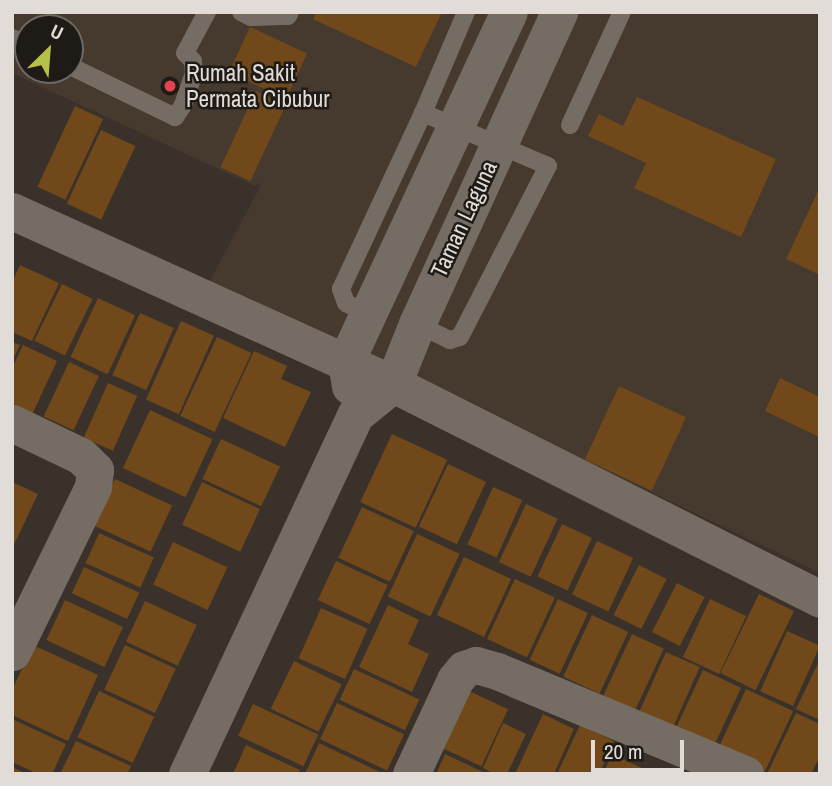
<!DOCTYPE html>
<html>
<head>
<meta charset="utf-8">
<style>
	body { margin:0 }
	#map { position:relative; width:832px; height:786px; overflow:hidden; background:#3a322a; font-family:"Archivo Narrow",sans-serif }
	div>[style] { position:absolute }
	.built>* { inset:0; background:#46392d }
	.building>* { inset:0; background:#714819; transform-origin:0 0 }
	.lane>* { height:18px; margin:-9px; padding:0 9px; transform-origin:9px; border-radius:9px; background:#756c63 }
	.street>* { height:37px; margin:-18.5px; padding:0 18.5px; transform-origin:18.5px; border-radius:18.5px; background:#756c63 }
	.dots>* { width:19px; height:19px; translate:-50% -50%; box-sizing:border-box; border:4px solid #1e1b17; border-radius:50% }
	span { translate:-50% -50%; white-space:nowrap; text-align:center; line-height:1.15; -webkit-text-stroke:5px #1e1b17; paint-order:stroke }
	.poi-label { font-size:23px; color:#e1dcd7 }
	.left { translate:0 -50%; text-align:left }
	.street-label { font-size:23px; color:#e1dcd7 }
	.frame { position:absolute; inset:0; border:14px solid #e1dcd7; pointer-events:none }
	.north { position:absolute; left:14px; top:14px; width:70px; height:70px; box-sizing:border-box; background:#1e1b17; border:2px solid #6c6864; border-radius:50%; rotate:25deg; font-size:19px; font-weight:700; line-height:28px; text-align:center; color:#e1dcd7 }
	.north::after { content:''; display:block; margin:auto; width:24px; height:32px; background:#b8c147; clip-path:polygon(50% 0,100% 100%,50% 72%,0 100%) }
	.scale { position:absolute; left:591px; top:740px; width:93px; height:32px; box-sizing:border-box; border:4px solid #e1dcd7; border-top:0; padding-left:9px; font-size:21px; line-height:24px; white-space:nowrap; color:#e1dcd7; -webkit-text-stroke:5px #1e1b17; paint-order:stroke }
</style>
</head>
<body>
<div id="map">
	<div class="built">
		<div style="clip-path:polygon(evenodd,12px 12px,820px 12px,820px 573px,210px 281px,261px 185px,257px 183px,255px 186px,12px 73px,12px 12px,28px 28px,70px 28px,70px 70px,28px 70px,28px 28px)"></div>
	</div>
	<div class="building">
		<div style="clip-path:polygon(316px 12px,442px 12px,416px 67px,313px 19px)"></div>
		<div style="left:250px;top:27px;width:63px;height:50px;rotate:25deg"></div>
		<div style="left:256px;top:91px;width:33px;height:84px;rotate:25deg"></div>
		<div style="clip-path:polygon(637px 97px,776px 159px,741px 237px,634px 188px,646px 163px,588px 136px,599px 114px,623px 126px)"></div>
		<div style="left:75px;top:106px;width:31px;height:89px;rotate:25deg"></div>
		<div style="left:101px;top:130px;width:38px;height:81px;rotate:25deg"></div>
		<div style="clip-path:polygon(820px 187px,820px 275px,786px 259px)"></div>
		<div style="clip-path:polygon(20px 265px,59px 283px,32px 341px,12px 332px,12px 282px)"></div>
		<div style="left:62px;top:284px;width:34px;height:63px;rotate:26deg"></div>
		<div style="left:98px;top:298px;width:41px;height:65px;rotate:25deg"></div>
		<div style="left:140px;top:313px;width:37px;height:68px;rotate:24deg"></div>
		<div style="left:181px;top:321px;width:36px;height:86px;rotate:24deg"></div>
		<div style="left:217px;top:337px;width:38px;height:87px;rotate:25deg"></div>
		<div style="clip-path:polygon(12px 342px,20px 345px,12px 361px)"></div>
		<div style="clip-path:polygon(23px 345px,57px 361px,30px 419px,12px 411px,12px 368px)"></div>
		<div style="clip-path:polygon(254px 351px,287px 366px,281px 379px,311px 392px,285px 447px,223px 418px)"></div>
		<div style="left:69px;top:362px;width:33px;height:60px;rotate:25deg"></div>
		<div style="clip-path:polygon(780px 378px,820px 397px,819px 437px,765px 411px)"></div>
		<div style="left:108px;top:383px;width:32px;height:60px;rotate:24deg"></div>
		<div style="left:619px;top:386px;width:74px;height:81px;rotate:25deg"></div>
		<div style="left:150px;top:410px;width:69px;height:64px;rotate:25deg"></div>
		<div style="left:392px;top:434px;width:61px;height:75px;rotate:25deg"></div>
		<div style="left:221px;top:439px;width:65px;height:44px;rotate:25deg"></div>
		<div style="left:448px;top:464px;width:42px;height:69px;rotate:25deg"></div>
		<div style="left:115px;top:479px;width:63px;height:51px;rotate:25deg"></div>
		<div style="clip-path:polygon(12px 482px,38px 494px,12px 549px)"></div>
		<div style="left:202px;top:482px;width:64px;height:47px;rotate:25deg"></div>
		<div style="left:493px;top:487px;width:32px;height:63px;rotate:24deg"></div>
		<div style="left:526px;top:504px;width:35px;height:64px;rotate:25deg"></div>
		<div style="left:362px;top:507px;width:57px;height:56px;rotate:25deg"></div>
		<div style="left:562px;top:524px;width:33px;height:58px;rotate:25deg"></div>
		<div style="left:99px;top:533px;width:60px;height:33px;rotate:24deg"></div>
		<div style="left:417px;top:534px;width:47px;height:69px;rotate:25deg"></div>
		<div style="left:597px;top:541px;width:40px;height:59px;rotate:25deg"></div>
		<div style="left:173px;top:542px;width:60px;height:47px;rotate:25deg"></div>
		<div style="left:464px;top:557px;width:52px;height:64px;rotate:25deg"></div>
		<div style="left:336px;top:561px;width:57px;height:43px;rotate:25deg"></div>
		<div style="left:639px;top:565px;width:31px;height:56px;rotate:27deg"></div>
		<div style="left:84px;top:567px;width:61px;height:29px;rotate:25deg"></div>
		<div style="left:515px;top:579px;width:44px;height:66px;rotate:25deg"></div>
		<div style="left:677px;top:583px;width:31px;height:55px;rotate:27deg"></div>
		<div style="left:759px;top:594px;width:39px;height:88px;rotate:26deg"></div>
		<div style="left:558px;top:599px;width:33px;height:67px;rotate:25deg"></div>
		<div style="left:710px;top:599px;width:40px;height:64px;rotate:25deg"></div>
		<div style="left:65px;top:600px;width:64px;height:44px;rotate:25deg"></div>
		<div style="left:145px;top:601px;width:57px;height:45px;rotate:25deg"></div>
		<div style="clip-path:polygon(388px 605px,419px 620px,408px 644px,429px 654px,412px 692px,359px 667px)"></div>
		<div style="left:321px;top:608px;width:51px;height:55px;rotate:24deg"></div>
		<div style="left:592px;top:615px;width:40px;height:68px;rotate:25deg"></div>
		<div style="left:787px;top:631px;width:36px;height:66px;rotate:24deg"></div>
		<div style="left:632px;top:634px;width:35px;height:68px;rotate:25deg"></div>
		<div style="clip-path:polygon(33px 645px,98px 675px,68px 741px,12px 715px,12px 690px)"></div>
		<div style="left:125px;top:645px;width:56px;height:49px;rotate:25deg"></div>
		<div style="left:666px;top:652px;width:37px;height:66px;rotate:24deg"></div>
		<div style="clip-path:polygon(820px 659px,820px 720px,796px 709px)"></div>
		<div style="left:294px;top:661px;width:53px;height:53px;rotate:26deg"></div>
		<div style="left:354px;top:669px;width:72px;height:34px;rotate:25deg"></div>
		<div style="left:703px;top:670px;width:42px;height:66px;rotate:25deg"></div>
		<div style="left:746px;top:689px;width:52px;height:66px;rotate:25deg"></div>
		<div style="left:99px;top:691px;width:61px;height:51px;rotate:25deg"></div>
		<div style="left:469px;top:691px;width:43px;height:63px;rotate:25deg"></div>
		<div style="left:337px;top:703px;width:74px;height:40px;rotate:25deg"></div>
		<div style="left:253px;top:704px;width:72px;height:35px;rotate:25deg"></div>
		<div style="clip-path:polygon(796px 713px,820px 724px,820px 756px,811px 774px,767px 774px)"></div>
		<div style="clip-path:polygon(543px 714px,574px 729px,554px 774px,515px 774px)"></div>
		<div style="clip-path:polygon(12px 719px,66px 744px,52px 774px,38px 774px,12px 762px)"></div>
		<div style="clip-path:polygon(503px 723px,526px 734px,507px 774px,495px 774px,483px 768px)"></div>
		<div style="clip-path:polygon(580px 725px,614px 741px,599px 774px,557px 774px)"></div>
		<div style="clip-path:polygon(76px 741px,131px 766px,127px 774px,60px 774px)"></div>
		<div style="clip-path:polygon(319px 743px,384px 774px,305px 774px)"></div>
		<div style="clip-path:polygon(246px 745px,300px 770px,298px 774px,233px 774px)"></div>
		<div style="clip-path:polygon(445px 754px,487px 774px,436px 774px)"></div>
		<div style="clip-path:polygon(612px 754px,648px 771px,647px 774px,603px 774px)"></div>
		<div style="clip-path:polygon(12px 767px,27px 774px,12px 774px)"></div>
	</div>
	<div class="lane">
		<div style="left:241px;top:12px;width:11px;rotate:27deg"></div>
		<div style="left:251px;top:17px;width:37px;rotate:-2deg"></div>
		<div style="left:288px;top:16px;width:4px;rotate:-63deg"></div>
		<div style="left:12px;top:38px;width:17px;rotate:24deg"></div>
		<div style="left:70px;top:66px;width:117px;rotate:25.9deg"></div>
		<div style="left:175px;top:117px;width:14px;rotate:-56deg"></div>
		<div style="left:183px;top:105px;width:34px;rotate:-71deg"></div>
		<div style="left:194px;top:73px;width:12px;rotate:-95deg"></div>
		<div style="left:193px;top:61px;width:11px;rotate:-135deg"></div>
		<div style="left:185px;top:53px;width:47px;rotate:-61.8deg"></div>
		<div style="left:570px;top:125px;width:124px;rotate:-65.3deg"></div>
		<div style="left:368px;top:313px;width:24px;rotate:-156deg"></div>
		<div style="left:346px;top:303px;width:15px;rotate:-110deg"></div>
		<div style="left:341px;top:289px;width:194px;rotate:-65deg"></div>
		<div style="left:423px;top:113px;width:110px;rotate:-66.9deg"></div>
		<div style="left:417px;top:324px;width:37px;rotate:26deg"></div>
		<div style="left:450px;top:340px;width:10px;rotate:-17deg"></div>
		<div style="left:460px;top:337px;width:192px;rotate:-62.8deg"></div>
		<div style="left:548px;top:166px;width:136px;rotate:-157deg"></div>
	</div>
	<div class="street">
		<div style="left:12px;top:211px;width:418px;rotate:24.4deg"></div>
		<div style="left:393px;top:384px;width:478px;rotate:26.7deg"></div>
		<div style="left:350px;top:386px;width:25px;rotate:-99deg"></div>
		<div style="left:346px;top:361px;width:385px;rotate:-65deg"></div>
		<div style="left:12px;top:423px;width:76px;rotate:25.6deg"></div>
		<div style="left:81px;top:456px;width:20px;rotate:45deg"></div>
		<div style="left:95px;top:470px;width:17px;rotate:97deg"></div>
		<div style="left:93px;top:487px;width:184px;rotate:116.1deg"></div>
		<div style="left:187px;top:774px;width:398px;rotate:-64.9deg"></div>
		<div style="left:356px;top:414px;width:48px;rotate:-39deg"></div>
		<div style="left:393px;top:384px;width:65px;rotate:-68.2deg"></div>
		<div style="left:417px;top:324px;width:343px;rotate:-65.5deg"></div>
		<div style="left:411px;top:774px;width:104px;rotate:-64.9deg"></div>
		<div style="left:455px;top:680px;width:14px;rotate:-51deg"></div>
		<div style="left:464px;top:669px;width:13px;rotate:-18deg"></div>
		<div style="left:476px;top:665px;width:22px;rotate:16deg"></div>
		<div style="left:497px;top:671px;width:269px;rotate:22.6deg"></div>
	</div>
	<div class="dots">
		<div style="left:170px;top:86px;background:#e0444e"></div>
	</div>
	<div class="poi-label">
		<span class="left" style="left:186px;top:86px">Rumah Sakit<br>Permata Cibubur</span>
	</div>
	<div class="street-label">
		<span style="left:464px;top:219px;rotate:-65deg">Taman Laguna</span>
	</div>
	<div class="frame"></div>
	<div class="north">U</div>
	<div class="scale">20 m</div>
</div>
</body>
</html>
